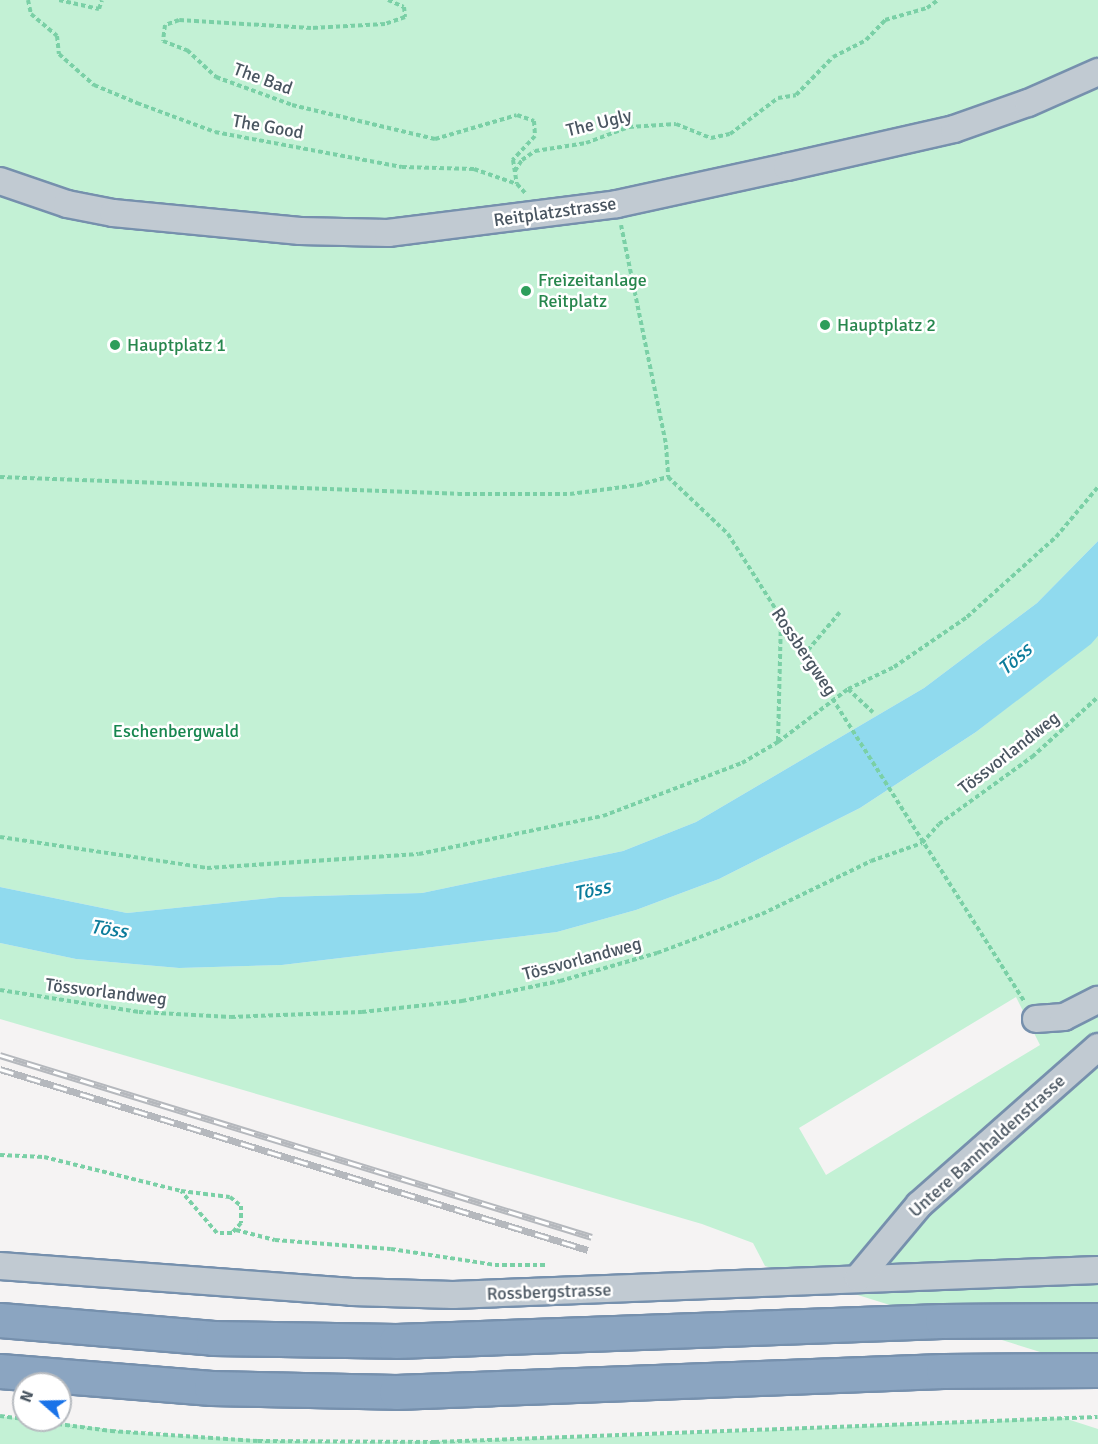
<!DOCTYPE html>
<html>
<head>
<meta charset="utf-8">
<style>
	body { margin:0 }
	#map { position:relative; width:1098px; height:1444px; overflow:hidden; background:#f5f3f3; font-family:Signika,sans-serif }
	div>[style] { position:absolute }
	.green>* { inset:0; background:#c3f1d5 }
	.water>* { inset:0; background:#90daee }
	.path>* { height:4px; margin-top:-2px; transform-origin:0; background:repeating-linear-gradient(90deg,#7ad0a6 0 4.5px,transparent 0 7.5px) }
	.roads { filter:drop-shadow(2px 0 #7690ad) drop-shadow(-2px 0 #7690ad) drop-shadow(0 2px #7690ad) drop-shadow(0 -2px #7690ad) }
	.minor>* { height:26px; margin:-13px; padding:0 13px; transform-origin:13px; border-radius:13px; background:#c1cad2 }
	.highway>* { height:33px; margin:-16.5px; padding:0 16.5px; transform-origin:16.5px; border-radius:16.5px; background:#8ba5c1 }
	.rail>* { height:7px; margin-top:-3.5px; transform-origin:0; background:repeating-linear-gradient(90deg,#fff 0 14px,#b5b8bd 0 28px); box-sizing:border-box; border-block:2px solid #b5b8bd }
	.dots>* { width:16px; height:16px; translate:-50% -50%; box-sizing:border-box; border:3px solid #fff; border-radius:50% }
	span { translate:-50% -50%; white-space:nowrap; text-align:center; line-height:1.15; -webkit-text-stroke:5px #fff; paint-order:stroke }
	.street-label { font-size:18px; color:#4a5661 }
	.leisure-label { font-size:18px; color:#27864d }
	.left { translate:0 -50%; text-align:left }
	.park-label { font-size:18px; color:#17864f }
	.water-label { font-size:20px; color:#0c7c9b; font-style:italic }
	.north { position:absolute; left:12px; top:1372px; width:60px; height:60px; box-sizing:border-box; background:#fff; border:2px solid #b7bbc0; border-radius:50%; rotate:290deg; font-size:16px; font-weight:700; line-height:24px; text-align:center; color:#4a5661 }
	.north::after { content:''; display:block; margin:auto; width:21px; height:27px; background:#1a73e8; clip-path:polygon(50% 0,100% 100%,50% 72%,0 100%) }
</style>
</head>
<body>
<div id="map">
	<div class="green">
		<div style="clip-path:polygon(0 0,1098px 0,1098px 541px,1037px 603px,924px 688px,696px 822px,623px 851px,422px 893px,279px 897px,127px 913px,0 887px)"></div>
		<div style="clip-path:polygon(evenodd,1098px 636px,1098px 1370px,765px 1266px,753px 1243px,702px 1224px,0 1019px,0 943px,76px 959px,179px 968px,282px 965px,557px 932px,636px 910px,719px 879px,860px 808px,976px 732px,1098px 636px,1016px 997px,1040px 1045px,826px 1175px,799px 1128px,1016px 997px)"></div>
		<div style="clip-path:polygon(0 1416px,160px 1435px,346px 1443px,610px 1437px,1064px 1418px,1098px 1429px,1098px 1444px,0 1444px)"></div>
	</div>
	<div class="water">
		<div style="clip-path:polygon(1098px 541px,1098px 636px,1091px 644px,976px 732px,860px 808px,719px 879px,636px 910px,557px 932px,282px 965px,179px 968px,76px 959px,0 943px,0 887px,127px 913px,279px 897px,422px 893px,623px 851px,696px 822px,924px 688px,1037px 603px)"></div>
	</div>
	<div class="path">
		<div style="left:28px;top:0;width:14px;rotate:78deg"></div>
		<div style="left:31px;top:14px;width:34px;rotate:40deg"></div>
		<div style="left:57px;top:36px;width:18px;rotate:84deg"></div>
		<div style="left:59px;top:54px;width:47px;rotate:41.5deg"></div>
		<div style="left:94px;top:85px;width:47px;rotate:22.7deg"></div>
		<div style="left:137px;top:103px;width:83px;rotate:20.4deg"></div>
		<div style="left:215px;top:132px;width:190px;rotate:10.6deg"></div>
		<div style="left:402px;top:167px;width:72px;rotate:1.6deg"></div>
		<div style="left:474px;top:169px;width:46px;rotate:19.2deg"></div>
		<div style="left:517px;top:184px;width:12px;rotate:48deg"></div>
		<div style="left:59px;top:0;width:41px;rotate:12.7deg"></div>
		<div style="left:99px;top:9px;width:9px;rotate:-72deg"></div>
		<div style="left:388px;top:0;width:17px;rotate:24deg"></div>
		<div style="left:404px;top:7px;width:10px;rotate:84deg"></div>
		<div style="left:405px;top:17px;width:21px;rotate:161deg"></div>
		<div style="left:385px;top:24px;width:74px;rotate:176.9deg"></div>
		<div style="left:311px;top:28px;width:132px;rotate:-176.5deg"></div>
		<div style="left:179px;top:20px;width:15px;rotate:160deg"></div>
		<div style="left:165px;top:25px;width:16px;rotate:97deg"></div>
		<div style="left:163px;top:41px;width:26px;rotate:21deg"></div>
		<div style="left:187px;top:50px;width:40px;rotate:43deg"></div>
		<div style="left:216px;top:77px;width:81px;rotate:20.2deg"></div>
		<div style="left:292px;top:105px;width:147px;rotate:13.4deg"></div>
		<div style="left:435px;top:139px;width:85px;rotate:-16.3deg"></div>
		<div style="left:517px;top:115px;width:18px;rotate:19deg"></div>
		<div style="left:534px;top:121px;width:15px;rotate:86deg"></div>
		<div style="left:535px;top:136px;width:33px;rotate:133deg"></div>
		<div style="left:513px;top:160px;width:24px;rotate:81deg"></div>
		<div style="left:515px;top:171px;width:13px;rotate:-58deg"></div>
		<div style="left:522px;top:160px;width:16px;rotate:-35deg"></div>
		<div style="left:535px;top:151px;width:52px;rotate:-8.9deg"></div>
		<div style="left:586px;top:143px;width:46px;rotate:-20.4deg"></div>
		<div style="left:629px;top:127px;width:47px;rotate:-3.7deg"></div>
		<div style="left:676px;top:124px;width:38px;rotate:22deg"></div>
		<div style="left:711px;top:138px;width:19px;rotate:-12deg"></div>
		<div style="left:730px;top:134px;width:60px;rotate:-36.9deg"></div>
		<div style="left:778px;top:98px;width:18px;rotate:-9deg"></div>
		<div style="left:796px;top:95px;width:53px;rotate:-45.8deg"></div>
		<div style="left:833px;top:57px;width:37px;rotate:-27deg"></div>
		<div style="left:866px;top:40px;width:28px;rotate:-46deg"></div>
		<div style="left:885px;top:20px;width:44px;rotate:-15.9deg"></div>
		<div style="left:927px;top:8px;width:14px;rotate:-36deg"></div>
		<div style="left:621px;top:225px;width:225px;rotate:78.4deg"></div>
		<div style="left:666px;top:445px;width:32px;rotate:86deg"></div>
		<div style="left:668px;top:477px;width:83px;rotate:43.5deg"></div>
		<div style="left:728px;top:534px;width:553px;rotate:57.63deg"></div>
		<div style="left:0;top:477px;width:458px;rotate:2.1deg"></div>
		<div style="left:458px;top:494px;width:112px"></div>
		<div style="left:570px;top:494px;width:69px;rotate:-7.5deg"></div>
		<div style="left:638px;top:485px;width:31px;rotate:-15deg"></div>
		<div style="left:803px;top:656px;width:57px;rotate:-49.9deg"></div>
		<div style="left:848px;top:689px;width:34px;rotate:43deg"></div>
		<div style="left:778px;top:741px;width:121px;rotate:-88.6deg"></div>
		<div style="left:0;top:837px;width:209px;rotate:8.5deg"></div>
		<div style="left:207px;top:868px;width:212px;rotate:-3.8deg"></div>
		<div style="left:419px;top:854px;width:188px;rotate:-11.7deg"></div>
		<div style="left:603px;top:816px;width:149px;rotate:-20.9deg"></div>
		<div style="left:742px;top:763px;width:42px;rotate:-30.3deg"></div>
		<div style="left:778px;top:742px;width:88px;rotate:-37.1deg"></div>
		<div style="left:848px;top:689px;width:51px;rotate:-25.6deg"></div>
		<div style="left:894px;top:667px;width:88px;rotate:-34.4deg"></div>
		<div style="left:967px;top:617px;width:120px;rotate:-42deg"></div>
		<div style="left:1056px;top:537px;width:65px;rotate:-50deg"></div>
		<div style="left:0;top:990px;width:141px;rotate:9deg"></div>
		<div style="left:139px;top:1012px;width:92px;rotate:3.1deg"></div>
		<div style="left:231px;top:1017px;width:131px;rotate:-2.2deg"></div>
		<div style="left:362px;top:1012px;width:101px;rotate:-6.3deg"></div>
		<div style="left:462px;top:1001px;width:100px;rotate:-11.5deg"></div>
		<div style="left:560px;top:981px;width:101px;rotate:-16.1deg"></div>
		<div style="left:657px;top:953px;width:112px;rotate:-20.4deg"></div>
		<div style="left:762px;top:914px;width:121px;rotate:-25.9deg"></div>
		<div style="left:871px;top:861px;width:54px;rotate:-19.4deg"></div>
		<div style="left:922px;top:843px;width:25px;rotate:-48deg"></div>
		<div style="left:939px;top:824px;width:115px;rotate:-35.8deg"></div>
		<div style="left:1032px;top:757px;width:89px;rotate:-42.3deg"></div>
		<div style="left:0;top:1155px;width:44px;rotate:2.6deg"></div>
		<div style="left:44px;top:1157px;width:141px;rotate:13.9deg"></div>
		<div style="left:181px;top:1191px;width:49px;rotate:7deg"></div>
		<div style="left:230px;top:1197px;width:14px;rotate:39deg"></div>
		<div style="left:241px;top:1206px;width:17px;rotate:90deg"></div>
		<div style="left:241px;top:1223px;width:13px;rotate:132deg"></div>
		<div style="left:232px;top:1233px;width:15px;rotate:180deg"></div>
		<div style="left:217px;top:1233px;width:55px;rotate:-130.6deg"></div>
		<div style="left:236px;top:1230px;width:40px;rotate:14.4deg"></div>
		<div style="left:275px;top:1240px;width:116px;rotate:4.4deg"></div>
		<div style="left:391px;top:1249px;width:105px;rotate:8.7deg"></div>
		<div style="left:495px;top:1265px;width:50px"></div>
		<div style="left:0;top:1416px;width:24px;rotate:7deg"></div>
		<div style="left:28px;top:1420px;width:84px;rotate:7.5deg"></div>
		<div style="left:111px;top:1431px;width:147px;rotate:3.9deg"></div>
		<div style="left:258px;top:1441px;width:177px;rotate:0.3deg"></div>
		<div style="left:435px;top:1442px;width:663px;rotate:-2.16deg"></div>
	</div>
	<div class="roads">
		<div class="minor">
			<div style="left:0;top:181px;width:71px;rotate:18.9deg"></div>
			<div style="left:67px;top:204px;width:47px;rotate:11.1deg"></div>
			<div style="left:113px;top:213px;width:188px;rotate:5.5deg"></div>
			<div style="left:300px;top:231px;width:88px;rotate:1.3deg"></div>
			<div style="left:388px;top:233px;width:231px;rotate:-7.2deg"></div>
			<div style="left:617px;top:204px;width:174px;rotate:-12.3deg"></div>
			<div style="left:787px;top:167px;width:171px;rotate:-12.8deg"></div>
			<div style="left:954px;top:129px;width:78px;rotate:-19.4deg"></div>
			<div style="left:1028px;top:103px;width:77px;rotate:-23.9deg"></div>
			<div style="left:1036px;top:1019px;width:28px;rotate:-4deg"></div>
			<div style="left:1064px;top:1017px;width:38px;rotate:-27deg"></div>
			<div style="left:0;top:1266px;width:353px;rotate:4.2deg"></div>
			<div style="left:352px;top:1292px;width:101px;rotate:1.7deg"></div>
			<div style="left:453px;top:1295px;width:645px;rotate:-2.22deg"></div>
			<div style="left:858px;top:1278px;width:95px;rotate:-50.1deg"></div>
			<div style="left:919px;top:1205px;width:239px;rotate:-41.4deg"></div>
		</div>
		<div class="highway">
			<div style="left:0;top:1320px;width:214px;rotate:4.8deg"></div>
			<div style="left:213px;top:1338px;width:183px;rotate:0.9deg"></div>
			<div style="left:396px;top:1341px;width:546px;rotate:-2.1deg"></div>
			<div style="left:942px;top:1321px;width:156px;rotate:-0.4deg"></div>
			<div style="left:0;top:1371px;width:212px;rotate:4.6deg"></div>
			<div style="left:211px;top:1388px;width:185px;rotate:1.2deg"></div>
			<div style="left:396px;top:1392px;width:547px;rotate:-2.2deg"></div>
			<div style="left:943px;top:1371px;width:155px;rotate:-0.4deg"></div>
		</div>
	</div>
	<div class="rail">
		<div style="left:0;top:1055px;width:619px;rotate:17.09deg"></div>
		<div style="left:0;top:1069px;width:615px;rotate:17.11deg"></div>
	</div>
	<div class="dots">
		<div style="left:526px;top:291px;background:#2e9e5b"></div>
		<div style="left:825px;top:325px;background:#2e9e5b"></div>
		<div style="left:115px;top:345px;background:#2e9e5b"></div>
	</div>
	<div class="street-label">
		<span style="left:263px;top:79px;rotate:20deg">The Bad</span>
		<span style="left:599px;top:123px;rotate:-14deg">The Ugly</span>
		<span style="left:268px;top:127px;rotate:10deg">The Good</span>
		<span style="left:555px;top:212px;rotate:-8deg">Reitplatzstrasse</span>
		<span style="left:804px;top:652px;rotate:56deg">Rossbergweg</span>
		<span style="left:1009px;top:753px;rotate:-38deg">Tössvorlandweg</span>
		<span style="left:582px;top:959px;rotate:-15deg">Tössvorlandweg</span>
		<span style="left:106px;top:992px;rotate:7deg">Tössvorlandweg</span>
		<span style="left:987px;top:1146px;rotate:-42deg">Untere Bannhaldenstrasse</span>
		<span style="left:549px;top:1292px;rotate:-2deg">Rossbergstrasse</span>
	</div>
	<div class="leisure-label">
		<span class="left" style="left:538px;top:291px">Freizeitanlage<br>Reitplatz</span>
		<span class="left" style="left:837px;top:325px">Hauptplatz 2</span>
		<span class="left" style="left:127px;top:345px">Hauptplatz 1</span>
	</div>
	<div class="park-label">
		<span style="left:176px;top:731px">Eschenbergwald</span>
	</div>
	<div class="water-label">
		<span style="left:1015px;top:659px;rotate:-41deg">Töss</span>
		<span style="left:592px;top:890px;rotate:-13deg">Töss</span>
		<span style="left:109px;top:929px;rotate:8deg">Töss</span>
	</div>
	<div class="north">N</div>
</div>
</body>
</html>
